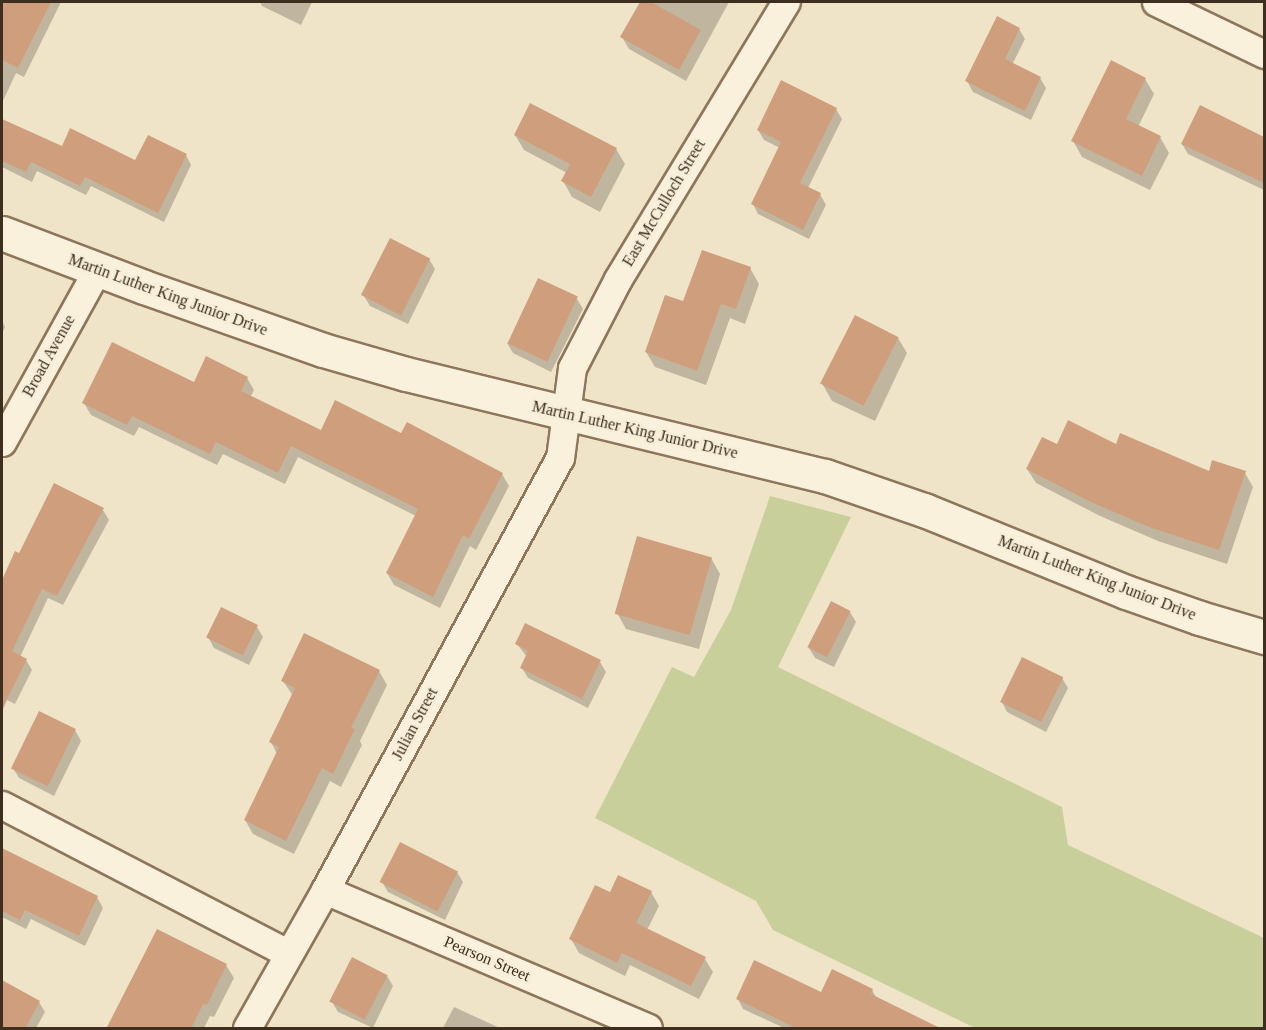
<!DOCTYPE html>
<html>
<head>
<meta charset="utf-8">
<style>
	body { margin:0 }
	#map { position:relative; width:1266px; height:1030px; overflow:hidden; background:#f0e4c8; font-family:Georgia,serif }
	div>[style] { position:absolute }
	.green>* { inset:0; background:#c9cf9b }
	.shadow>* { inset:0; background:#0003 }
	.building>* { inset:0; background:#cf9f7d; transform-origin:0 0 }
	.roads { filter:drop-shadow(2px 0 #8d765c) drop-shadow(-2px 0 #8d765c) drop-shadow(0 2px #8d765c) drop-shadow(0 -2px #8d765c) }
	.street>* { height:27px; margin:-13.5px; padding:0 13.5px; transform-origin:13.5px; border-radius:13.5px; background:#faf1dc }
	.secondary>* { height:33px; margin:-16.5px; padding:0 16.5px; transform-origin:16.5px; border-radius:16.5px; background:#faf1dc }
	span { translate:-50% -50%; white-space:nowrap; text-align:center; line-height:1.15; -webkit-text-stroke:5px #f7eed8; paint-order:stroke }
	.street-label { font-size:16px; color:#3d2e20 }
	.frame { position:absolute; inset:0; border:3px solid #3d2e20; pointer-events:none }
</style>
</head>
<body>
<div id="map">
	<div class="green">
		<div style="clip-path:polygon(770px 496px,851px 517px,778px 667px,1062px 807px,1068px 845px,1264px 938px,1264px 1028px,975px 1028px,773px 930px,756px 901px,595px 818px,672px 667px,694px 677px,731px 610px)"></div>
	</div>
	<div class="shadow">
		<div style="clip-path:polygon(2px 2px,61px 2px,24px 77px,16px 73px,2px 103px)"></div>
		<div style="clip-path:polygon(260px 2px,312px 2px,301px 25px,262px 6px)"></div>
		<div style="clip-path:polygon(642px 2px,729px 2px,686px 81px,629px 49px,622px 37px)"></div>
		<div style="clip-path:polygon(1019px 29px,1025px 39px,1012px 65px,1040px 78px,1046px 88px,1031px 120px,973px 92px,967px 81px)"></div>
		<div style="clip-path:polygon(1145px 79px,1154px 94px,1138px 127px,1160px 137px,1169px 153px,1150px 190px,1082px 157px,1073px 141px)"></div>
		<div style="clip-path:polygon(1200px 107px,1264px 138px,1264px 190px,1188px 154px,1182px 144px)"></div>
		<div style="clip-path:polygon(836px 109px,842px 119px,808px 188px,820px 194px,826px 205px,809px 239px,758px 214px,753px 204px,780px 148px,764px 140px,758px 130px)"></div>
		<div style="clip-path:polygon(2px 121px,62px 148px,136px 162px,186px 155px,191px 165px,164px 222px,91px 186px,86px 195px,37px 171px,32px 182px,2px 167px)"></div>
		<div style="clip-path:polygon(515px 135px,616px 149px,625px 164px,600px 212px,572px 197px,563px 181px,567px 173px,524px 150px)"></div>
		<div style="clip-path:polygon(429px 259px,435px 269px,408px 324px,370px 306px,364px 296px)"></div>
		<div style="clip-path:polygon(750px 268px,759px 284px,745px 324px,730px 318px,706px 385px,655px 367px,646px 352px,684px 303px)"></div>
		<div style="clip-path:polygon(577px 299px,583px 309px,551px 372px,513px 353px,507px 343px)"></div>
		<div style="clip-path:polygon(2px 321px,5px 327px,2px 334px)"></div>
		<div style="clip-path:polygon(898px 338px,907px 353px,875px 421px,832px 401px,823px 385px)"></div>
		<div style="clip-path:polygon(247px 378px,254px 390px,250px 398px,321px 432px,402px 435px,502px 474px,509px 486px,476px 550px,470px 546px,440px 608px,394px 585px,387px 573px,416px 516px,298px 457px,285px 484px,223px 454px,217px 465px,139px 427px,134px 436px,91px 415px,84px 403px)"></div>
		<div style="clip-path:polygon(1057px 446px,1116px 446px,1210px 473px,1245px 473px,1253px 487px,1227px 564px,1158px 541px,1100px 516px,1036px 483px,1027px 469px)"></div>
		<div style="clip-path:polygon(103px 510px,109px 520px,63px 605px,48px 598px,20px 657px,26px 660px,32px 670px,15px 704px,7px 700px,2px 712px,2px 583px,16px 553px,20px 555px)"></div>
		<div style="clip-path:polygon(711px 558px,720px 574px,699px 649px,626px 629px,617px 613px)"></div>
		<div style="clip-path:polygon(850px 612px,856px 622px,834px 667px,815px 658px,809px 648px)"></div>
		<div style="clip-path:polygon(257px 627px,263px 637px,249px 665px,214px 648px,208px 637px)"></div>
		<div style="clip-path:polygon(517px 644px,600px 662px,606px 672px,588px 708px,528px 678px,522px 668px,527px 657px)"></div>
		<div style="clip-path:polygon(379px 671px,387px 685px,360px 741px,362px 745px,341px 787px,330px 781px,294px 854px,253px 834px,245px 820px,277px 754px,271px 742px,293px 696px,283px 681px)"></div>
		<div style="clip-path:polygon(1062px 678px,1068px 688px,1046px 732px,1007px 712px,1002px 702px)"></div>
		<div style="clip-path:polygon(75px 730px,81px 741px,54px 796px,19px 778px,13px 768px)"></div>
		<div style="clip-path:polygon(2px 850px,97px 897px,103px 908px,85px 946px,31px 919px,26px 929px,2px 917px)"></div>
		<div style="clip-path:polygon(457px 872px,463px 882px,445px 920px,388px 892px,382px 882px)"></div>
		<div style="clip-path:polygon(651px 892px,659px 906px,647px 930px,705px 959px,713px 972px,699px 999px,630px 965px,625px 976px,579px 953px,571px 939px,611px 894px)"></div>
		<div style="clip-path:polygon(226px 965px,234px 978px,214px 1017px,210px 1016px,204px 1028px,113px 1028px)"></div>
		<div style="clip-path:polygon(387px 976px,393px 986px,373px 1028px,338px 1012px,332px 1002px)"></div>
		<div style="clip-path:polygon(2px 982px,39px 1002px,45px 1012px,36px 1028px,2px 1028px)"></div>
		<div style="clip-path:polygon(872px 990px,877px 999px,938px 1028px,784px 1028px,743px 1009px,738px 999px)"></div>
		<div style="clip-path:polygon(454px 1007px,500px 1028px,443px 1028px)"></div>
	</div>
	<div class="building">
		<div style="clip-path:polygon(2px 2px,51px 2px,18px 68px,2px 60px)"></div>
		<div style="clip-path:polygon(640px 2px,651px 2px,701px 30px,679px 70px,620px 37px)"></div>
		<div style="clip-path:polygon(997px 16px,1020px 28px,1005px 59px,1041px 77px,1025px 111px,965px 81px)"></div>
		<div style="clip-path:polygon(1111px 60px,1146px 78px,1126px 119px,1161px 136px,1142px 176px,1071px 141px)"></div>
		<div style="clip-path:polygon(781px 80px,837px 108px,800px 183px,821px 193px,803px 230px,751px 204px,781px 142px,757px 130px)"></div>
		<div style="clip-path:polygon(530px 103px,617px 148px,591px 197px,561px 181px,570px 164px,514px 135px)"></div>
		<div style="clip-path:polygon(1200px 105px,1264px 137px,1264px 183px,1181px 144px)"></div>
		<div style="clip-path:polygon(2px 119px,62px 146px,70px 128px,135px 160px,148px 135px,187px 154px,158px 213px,85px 177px,80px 186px,31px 162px,26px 172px,2px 161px)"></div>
		<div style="left:390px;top:238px;width:45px;height:64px;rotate:27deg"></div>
		<div style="clip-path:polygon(702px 250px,751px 267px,736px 309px,721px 304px,697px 371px,645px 352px,665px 295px,683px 301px)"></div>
		<div style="left:538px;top:278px;width:44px;height:72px;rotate:25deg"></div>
		<div style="left:855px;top:315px;width:49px;height:77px;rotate:27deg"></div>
		<div style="clip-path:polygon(112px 342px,194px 382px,206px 356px,248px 377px,241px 391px,321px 430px,335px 400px,401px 433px,407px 422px,503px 473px,469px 539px,463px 535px,433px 597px,386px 573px,418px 509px,291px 446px,278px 473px,216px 442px,210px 454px,132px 416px,127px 425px,82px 403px)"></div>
		<div style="clip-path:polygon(1068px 420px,1116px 444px,1120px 433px,1209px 471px,1212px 460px,1246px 471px,1219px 550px,1149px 527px,1091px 502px,1026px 469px,1042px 437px,1057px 444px)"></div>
		<div style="clip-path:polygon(54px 483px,104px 508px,57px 596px,42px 589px,12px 651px,27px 659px,2px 709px,2px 580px,15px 551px,19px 553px)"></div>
		<div style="left:637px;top:536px;width:78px;height:81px;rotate:16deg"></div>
		<div style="left:831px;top:601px;width:22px;height:52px;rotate:27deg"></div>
		<div style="left:221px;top:607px;width:41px;height:34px;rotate:26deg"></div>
		<div style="clip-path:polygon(525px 623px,601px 660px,582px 699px,520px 668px,528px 651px,515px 644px)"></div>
		<div style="clip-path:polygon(304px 633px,380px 670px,351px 728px,355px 729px,333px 774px,322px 768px,286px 841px,244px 820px,279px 747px,269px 742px,295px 688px,281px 681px)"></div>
		<div style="left:1022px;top:657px;width:46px;height:50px;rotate:26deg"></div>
		<div style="left:39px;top:711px;width:41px;height:64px;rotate:26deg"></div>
		<div style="left:400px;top:842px;width:65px;height:45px;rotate:27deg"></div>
		<div style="clip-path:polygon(2px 848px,98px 896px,79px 936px,25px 910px,20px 920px,2px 911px)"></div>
		<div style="clip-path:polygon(618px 875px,652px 891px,636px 923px,706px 957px,691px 986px,622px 953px,617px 963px,569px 939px,595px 885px,610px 892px)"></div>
		<div style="clip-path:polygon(157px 929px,227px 964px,207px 1005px,203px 1004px,191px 1029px,106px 1029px)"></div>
		<div style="left:352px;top:957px;width:40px;height:50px;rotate:27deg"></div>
		<div style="clip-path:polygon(754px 960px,821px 992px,832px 969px,873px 989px,871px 994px,942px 1029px,798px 1029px,736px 999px)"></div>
		<div style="clip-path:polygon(2px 980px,40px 1001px,25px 1029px,2px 1029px)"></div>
	</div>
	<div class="roads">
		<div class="street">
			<div style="left:1156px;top:2px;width:120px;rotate:25.7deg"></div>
			<div style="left:2px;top:442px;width:196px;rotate:-61.1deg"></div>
			<div style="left:2px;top:805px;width:322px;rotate:27.4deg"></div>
			<div style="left:325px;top:890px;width:351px;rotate:23.1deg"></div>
			<div style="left:247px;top:1028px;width:159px;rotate:-60.5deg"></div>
			<div style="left:325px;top:890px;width:492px;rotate:-61.5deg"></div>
			<div style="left:560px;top:458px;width:91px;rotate:-82.4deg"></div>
			<div style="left:572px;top:368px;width:100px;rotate:-62.7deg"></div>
			<div style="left:618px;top:279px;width:324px;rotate:-58.8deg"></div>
		</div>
		<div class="secondary">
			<div style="left:2px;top:233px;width:152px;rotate:20.8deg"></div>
			<div style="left:144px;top:287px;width:190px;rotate:19.4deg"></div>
			<div style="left:323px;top:350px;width:86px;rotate:16.1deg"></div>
			<div style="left:406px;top:374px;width:431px;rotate:13.7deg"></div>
			<div style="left:825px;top:476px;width:105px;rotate:19deg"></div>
			<div style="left:924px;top:510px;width:218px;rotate:22.1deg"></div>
			<div style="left:1126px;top:592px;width:78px;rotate:19.4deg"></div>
			<div style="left:1200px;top:618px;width:67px;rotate:16.5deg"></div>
		</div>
	</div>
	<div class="street-label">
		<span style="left:664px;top:203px;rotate:-59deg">East McCulloch Street</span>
		<span style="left:168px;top:295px;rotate:20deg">Martin Luther King Junior Drive</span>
		<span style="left:49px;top:356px;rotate:-61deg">Broad Avenue</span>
		<span style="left:635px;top:430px;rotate:13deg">Martin Luther King Junior Drive</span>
		<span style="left:1097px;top:578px;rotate:21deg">Martin Luther King Junior Drive</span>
		<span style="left:415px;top:724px;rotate:-62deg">Julian Street</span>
		<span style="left:487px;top:959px;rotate:23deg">Pearson Street</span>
	</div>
	<div class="frame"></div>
</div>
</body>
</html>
